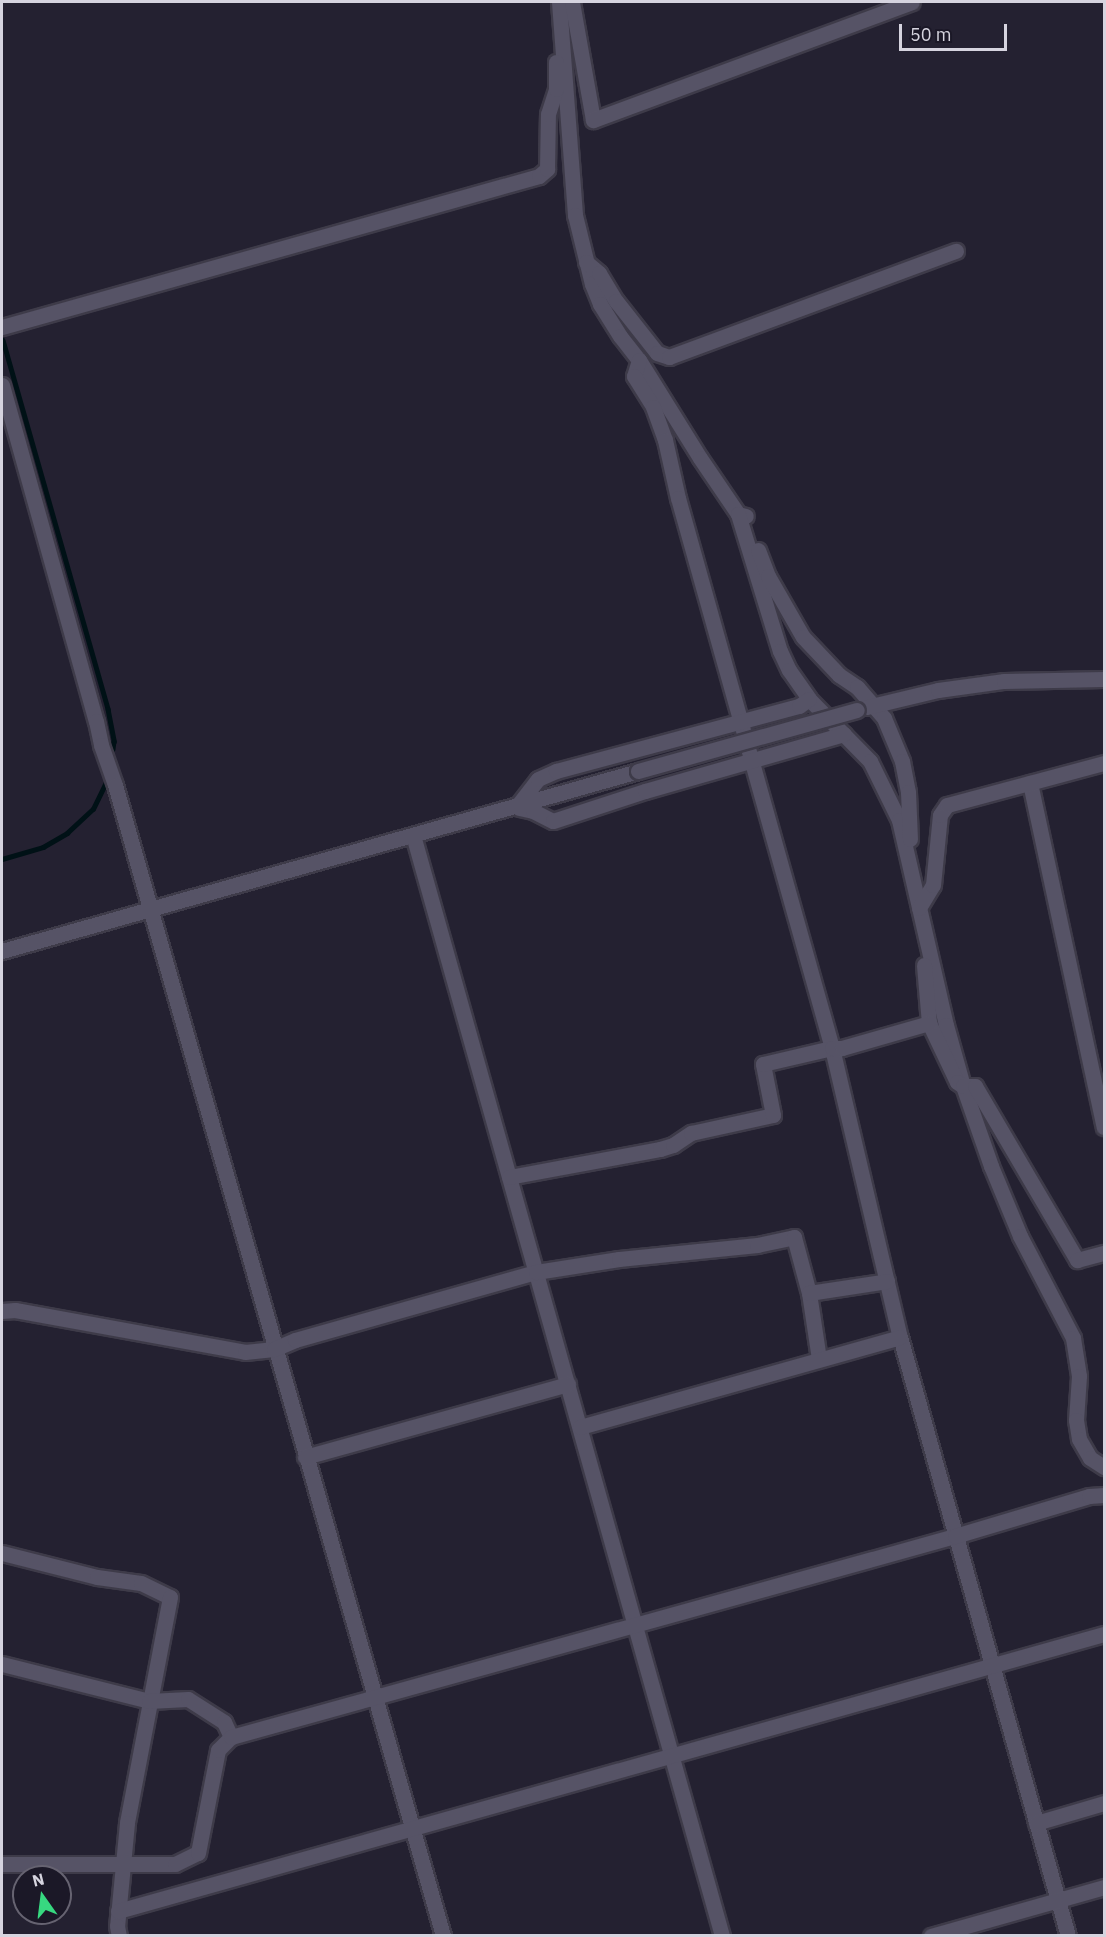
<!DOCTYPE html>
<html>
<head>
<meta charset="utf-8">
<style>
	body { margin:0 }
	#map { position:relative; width:1106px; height:1937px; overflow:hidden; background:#242131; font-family:"IBM Plex Sans",sans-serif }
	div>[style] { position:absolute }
	.stream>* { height:4.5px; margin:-2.25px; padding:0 2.25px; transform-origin:2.25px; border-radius:2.25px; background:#001116 }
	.roads { filter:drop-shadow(2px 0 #3e3b49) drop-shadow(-2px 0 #3e3b49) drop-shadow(0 2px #3e3b49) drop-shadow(0 -2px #3e3b49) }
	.minor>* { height:15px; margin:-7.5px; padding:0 7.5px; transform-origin:7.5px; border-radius:7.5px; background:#565366 }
	.bridges { filter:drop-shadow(2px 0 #3e3b49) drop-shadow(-2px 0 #3e3b49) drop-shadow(0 2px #3e3b49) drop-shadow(0 -2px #3e3b49) }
	.minor-bridge>* { height:15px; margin:-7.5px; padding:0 7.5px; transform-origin:7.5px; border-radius:7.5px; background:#565366 }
	span { translate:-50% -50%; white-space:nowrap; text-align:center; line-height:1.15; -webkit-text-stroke:6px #1b1827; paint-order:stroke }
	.frame { position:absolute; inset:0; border:3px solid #d6d4df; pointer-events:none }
	.north { position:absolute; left:12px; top:1865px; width:60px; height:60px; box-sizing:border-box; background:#1b1827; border:2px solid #666371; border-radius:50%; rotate:346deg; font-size:16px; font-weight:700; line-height:24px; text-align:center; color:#d6d4df }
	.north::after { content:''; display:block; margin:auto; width:21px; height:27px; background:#37d880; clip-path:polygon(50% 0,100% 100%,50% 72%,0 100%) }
	.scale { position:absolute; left:899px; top:24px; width:108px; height:27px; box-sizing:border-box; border:3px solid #d6d4df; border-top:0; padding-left:8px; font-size:18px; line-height:21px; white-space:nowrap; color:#d6d4df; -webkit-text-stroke:4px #1b1827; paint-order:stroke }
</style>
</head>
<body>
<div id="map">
	<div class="stream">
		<div style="left:3px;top:340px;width:384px;rotate:74.1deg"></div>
		<div style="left:108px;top:709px;width:33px;rotate:79deg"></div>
		<div style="left:114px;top:741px;width:8px;rotate:97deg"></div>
		<div style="left:2px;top:859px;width:43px;rotate:-16.3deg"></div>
		<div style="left:43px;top:847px;width:28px;rotate:-30deg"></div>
		<div style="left:67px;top:833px;width:35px;rotate:-43deg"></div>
		<div style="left:93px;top:809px;width:30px;rotate:-64deg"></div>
	</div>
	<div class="roads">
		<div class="minor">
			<div style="left:559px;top:2px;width:214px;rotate:85.7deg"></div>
			<div style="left:575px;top:215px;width:71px;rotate:76.2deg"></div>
			<div style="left:592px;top:284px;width:22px;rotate:68deg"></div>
			<div style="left:600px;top:304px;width:38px;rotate:58deg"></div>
			<div style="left:620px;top:336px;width:31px;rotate:52deg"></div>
			<div style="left:639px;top:360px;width:115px;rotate:58.1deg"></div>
			<div style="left:700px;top:458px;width:68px;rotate:55.8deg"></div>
			<div style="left:738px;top:514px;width:8px;rotate:14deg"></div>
			<div style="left:572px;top:2px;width:120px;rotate:79.9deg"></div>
			<div style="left:593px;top:120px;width:340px;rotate:-20.3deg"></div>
			<div style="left:586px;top:262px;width:17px;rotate:40deg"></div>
			<div style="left:599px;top:273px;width:33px;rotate:59deg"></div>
			<div style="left:616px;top:301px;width:66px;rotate:51.7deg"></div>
			<div style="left:657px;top:353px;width:13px;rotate:18deg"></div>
			<div style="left:669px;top:357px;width:306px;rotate:-20.3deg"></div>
			<div style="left:2px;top:327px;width:558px;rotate:-15.71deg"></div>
			<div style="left:539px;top:176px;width:11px;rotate:-41deg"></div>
			<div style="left:547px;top:169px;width:55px;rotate:-89deg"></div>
			<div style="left:548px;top:114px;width:26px;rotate:-72deg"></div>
			<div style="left:556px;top:89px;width:27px;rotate:-90deg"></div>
			<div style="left:639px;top:360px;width:17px;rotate:107deg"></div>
			<div style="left:634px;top:376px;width:36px;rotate:58deg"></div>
			<div style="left:653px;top:407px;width:35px;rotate:70deg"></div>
			<div style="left:665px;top:440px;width:59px;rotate:77.4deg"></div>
			<div style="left:678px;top:498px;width:571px;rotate:74.36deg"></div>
			<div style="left:832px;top:1048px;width:297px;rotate:76.8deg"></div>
			<div style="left:900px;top:1337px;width:622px;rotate:74.33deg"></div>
			<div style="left:2px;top:385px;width:349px;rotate:74.4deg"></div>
			<div style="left:96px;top:721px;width:25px;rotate:78deg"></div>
			<div style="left:101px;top:745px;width:42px;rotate:70.7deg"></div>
			<div style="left:115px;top:785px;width:1197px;rotate:74.09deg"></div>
			<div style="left:738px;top:514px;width:143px;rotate:73deg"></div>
			<div style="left:780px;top:651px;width:21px;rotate:65deg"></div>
			<div style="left:789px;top:670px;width:35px;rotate:55deg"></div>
			<div style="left:809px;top:699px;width:87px;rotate:45.5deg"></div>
			<div style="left:870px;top:761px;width:66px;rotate:63.8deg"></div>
			<div style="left:899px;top:820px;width:210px;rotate:77.1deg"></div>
			<div style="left:946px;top:1025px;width:63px;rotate:74.4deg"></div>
			<div style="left:963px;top:1086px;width:85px;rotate:70.7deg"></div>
			<div style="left:991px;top:1166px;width:76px;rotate:67.5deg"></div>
			<div style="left:1020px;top:1236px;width:115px;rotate:62.5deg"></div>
			<div style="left:1073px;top:1338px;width:38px;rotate:81deg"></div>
			<div style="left:1079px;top:1376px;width:44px;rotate:93.9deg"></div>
			<div style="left:1076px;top:1420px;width:19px;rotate:81deg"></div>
			<div style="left:1079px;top:1439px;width:22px;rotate:60deg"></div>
			<div style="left:1090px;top:1458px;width:17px;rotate:33deg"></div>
			<div style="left:758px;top:550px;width:28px;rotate:69deg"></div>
			<div style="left:768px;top:576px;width:70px;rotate:60.2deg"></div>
			<div style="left:803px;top:637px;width:52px;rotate:46.5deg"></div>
			<div style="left:839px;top:675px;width:22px;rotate:34deg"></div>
			<div style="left:857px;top:687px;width:41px;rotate:48.9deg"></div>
			<div style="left:884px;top:718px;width:47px;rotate:67.3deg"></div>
			<div style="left:902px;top:761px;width:32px;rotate:79deg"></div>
			<div style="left:908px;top:792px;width:47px;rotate:87.6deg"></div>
			<div style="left:867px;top:707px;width:73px;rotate:-13.5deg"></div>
			<div style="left:938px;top:690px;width:67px;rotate:-7.8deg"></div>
			<div style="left:1004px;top:681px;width:100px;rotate:-1.1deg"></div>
			<div style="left:1030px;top:783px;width:352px;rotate:77.9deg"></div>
			<div style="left:517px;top:806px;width:34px;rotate:-52deg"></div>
			<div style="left:538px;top:779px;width:20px;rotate:-24deg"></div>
			<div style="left:556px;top:771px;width:252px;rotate:-15deg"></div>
			<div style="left:799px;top:706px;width:12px;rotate:-35deg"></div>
			<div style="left:519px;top:808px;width:14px;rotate:12deg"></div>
			<div style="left:533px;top:811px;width:22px;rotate:27deg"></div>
			<div style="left:553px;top:821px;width:97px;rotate:-18.1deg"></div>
			<div style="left:645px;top:791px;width:207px;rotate:-16deg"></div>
			<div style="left:413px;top:835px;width:1144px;rotate:74.32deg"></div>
			<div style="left:919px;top:908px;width:27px;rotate:-59deg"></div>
			<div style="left:933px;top:885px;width:70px;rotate:-84.3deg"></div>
			<div style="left:940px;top:815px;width:12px;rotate:-55deg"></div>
			<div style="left:947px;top:805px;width:163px;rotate:-15deg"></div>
			<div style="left:2px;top:951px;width:661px;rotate:-15.8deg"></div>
			<div style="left:924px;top:965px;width:58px;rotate:85.1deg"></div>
			<div style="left:929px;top:1023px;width:65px;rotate:64.6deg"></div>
			<div style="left:957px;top:1082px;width:7px;rotate:34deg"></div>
			<div style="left:963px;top:1086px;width:12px"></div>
			<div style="left:975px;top:1086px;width:202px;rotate:59.6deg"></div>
			<div style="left:1077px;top:1260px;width:28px;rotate:-15deg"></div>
			<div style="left:509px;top:1177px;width:154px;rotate:-10.5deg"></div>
			<div style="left:660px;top:1149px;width:14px;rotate:-17deg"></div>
			<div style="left:673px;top:1145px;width:22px;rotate:-34deg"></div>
			<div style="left:691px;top:1133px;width:84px;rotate:-12.4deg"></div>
			<div style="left:773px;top:1115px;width:52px;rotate:-101.1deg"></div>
			<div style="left:763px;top:1064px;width:71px;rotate:-13.1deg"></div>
			<div style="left:832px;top:1048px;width:10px"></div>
			<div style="left:842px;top:1048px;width:91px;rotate:-16deg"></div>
			<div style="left:2px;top:1311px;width:13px;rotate:-4deg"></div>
			<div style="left:15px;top:1310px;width:234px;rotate:10.3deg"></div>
			<div style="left:245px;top:1352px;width:29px;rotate:-6deg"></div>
			<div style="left:274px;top:1349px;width:23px;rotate:-23deg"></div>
			<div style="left:295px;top:1340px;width:250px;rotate:-15.8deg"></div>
			<div style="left:536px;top:1272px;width:84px;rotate:-8.9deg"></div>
			<div style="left:619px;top:1259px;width:139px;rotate:-5.8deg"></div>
			<div style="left:757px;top:1245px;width:38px;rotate:-12deg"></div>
			<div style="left:794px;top:1237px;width:58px;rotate:75deg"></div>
			<div style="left:819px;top:1359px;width:67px;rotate:-98.6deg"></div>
			<div style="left:809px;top:1293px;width:79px;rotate:-8.7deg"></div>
			<div style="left:580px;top:1427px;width:332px;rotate:-15.7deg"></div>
			<div style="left:305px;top:1457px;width:273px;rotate:-15.5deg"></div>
			<div style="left:2px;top:1553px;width:98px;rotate:14.2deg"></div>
			<div style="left:97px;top:1577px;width:44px;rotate:7.8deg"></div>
			<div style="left:141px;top:1583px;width:32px;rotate:26deg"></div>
			<div style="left:170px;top:1597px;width:230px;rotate:100.8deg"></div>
			<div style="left:127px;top:1823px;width:103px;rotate:95.5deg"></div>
			<div style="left:117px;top:1926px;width:10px;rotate:79deg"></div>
			<div style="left:2px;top:1664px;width:152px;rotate:14.1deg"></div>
			<div style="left:149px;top:1701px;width:39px;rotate:-3deg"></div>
			<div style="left:188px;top:1699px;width:43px;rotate:32.6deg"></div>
			<div style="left:224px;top:1722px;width:17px;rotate:65deg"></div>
			<div style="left:1036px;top:1823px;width:71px;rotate:-16.4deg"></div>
			<div style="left:2px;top:1864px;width:173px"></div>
			<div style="left:175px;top:1864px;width:25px;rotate:-26deg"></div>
			<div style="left:198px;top:1853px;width:105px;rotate:-79deg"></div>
			<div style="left:218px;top:1750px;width:18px;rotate:-45deg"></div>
			<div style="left:231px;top:1737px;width:751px;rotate:-15.52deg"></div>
			<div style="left:955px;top:1536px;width:140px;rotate:-16.6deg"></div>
			<div style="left:1089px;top:1496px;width:15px;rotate:-4deg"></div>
			<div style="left:118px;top:1911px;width:1024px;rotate:-15.69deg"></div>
			<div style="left:931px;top:1936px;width:180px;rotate:-15.8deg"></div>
		</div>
	</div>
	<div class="bridges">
		<div class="minor-bridge">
			<div style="left:638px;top:771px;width:227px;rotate:-15.6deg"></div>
		</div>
	</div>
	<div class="frame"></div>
	<div class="north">N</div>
	<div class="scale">50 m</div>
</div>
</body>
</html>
